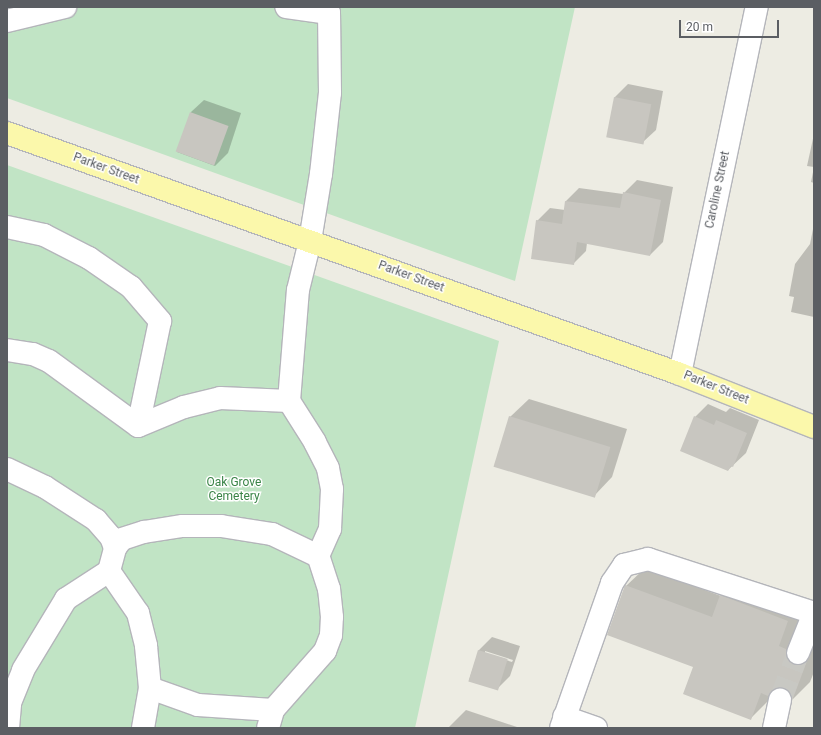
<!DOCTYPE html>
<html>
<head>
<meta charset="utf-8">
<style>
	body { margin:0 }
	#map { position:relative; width:821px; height:735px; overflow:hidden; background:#edece3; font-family:Roboto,sans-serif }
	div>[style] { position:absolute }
	.green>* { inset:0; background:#c1e4c5 }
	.shadow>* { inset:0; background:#0003 }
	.building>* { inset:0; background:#c8c6c0; transform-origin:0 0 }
	.minor-tunnel>* { height:22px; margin-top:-11px; transform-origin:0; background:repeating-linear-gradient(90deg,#c8c8c3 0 22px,transparent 0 33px) }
	.roads { filter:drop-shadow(1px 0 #b4b5ba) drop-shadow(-1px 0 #b4b5ba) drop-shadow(0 1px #b4b5ba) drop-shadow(0 -1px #b4b5ba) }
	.minor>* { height:22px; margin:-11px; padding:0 11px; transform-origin:11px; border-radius:11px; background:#fff }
	.major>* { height:22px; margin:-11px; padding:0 11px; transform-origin:11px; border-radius:11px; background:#fbf8ab }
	span { translate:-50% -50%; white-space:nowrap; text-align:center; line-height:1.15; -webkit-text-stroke:3px #fff; paint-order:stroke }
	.street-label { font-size:12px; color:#5b5e63 }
	.park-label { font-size:12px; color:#3a8447 }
	.frame { position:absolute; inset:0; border:8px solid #5b5e63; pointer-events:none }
	.scale { position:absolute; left:679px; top:20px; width:100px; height:18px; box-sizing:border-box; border:2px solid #5b5e63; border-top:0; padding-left:5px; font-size:12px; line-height:14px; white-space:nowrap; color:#5b5e63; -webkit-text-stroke:3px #fff; paint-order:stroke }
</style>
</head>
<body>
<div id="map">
	<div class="green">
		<div style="clip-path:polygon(7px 7px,575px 7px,515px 281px,7px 98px)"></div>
		<div style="clip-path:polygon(7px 165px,499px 341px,415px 728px,7px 728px)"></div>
	</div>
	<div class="shadow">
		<div style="clip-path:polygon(628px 84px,663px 91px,656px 130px,643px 142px,608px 136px,615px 97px)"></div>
		<div style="clip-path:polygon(204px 100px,241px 113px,228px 153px,215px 166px,177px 152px,191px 112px)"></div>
		<div style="clip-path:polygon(814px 134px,814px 183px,811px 182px,814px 167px,807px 166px)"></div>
		<div style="clip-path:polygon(637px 180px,673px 187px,663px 242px,650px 255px,587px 243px,586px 251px,573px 264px,537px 221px,550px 208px,565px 210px,566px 201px,579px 188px,623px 194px)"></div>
		<div style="clip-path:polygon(814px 224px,814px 317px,791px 312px,794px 297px,789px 296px,795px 264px,810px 244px)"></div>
		<div style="clip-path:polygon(529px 399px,627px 429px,612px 477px,594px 496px,510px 417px)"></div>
		<div style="clip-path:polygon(708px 404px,726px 412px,730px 408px,759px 420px,746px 453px,728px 470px,695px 417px)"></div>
		<div style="clip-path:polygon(645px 568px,721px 596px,739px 578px,806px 603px,811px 646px,814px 647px,814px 672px,810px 682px,793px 699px,789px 690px,776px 687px,769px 700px,751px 718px,695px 666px,626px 586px)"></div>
		<div style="clip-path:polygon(evenodd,492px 637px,520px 646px,510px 676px,497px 689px,469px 680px,479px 650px,492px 637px,485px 651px,513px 660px,512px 662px,485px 653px,485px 651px)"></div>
		<div style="clip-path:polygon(466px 710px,520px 728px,448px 728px)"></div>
	</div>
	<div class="building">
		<div style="left:614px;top:97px;width:38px;height:41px;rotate:11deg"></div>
		<div style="left:190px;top:112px;width:41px;height:42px;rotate:20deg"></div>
		<div style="clip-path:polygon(623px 192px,661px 200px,650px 256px,577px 242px,574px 265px,531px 259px,536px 220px,562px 224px,565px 201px,620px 208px)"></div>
		<div style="left:509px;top:416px;width:106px;height:53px;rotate:17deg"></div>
		<div style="clip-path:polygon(694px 416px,714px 425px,716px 420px,747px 433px,733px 467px,731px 466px,728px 471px,680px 451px)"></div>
		<div style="clip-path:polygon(625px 585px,712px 617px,720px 595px,788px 621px,779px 646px,786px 649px,786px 655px,793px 664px,800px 665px,807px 661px,792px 701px,789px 691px,783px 688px,776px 688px,768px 696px,761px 693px,751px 720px,683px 694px,693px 667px,607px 635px)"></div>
		<div style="left:478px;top:650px;width:31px;height:33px;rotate:17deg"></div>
	</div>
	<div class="minor-tunnel">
		<div style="left:780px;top:700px;width:50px;rotate:-69deg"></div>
	</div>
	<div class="roads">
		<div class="minor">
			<div style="left:7px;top:21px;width:60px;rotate:-13.6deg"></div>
			<div style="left:7px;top:227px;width:38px;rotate:12deg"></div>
			<div style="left:44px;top:235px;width:51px;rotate:27.1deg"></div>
			<div style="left:89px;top:258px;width:51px;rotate:34.6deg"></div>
			<div style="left:131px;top:287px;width:45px;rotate:49.5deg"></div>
			<div style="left:160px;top:321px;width:107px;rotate:101.8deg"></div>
			<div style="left:7px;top:350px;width:26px;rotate:9deg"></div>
			<div style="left:33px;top:354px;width:17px;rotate:24deg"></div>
			<div style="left:49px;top:361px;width:110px;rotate:36.1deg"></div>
			<div style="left:680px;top:374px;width:375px;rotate:-78.2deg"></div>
			<div style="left:138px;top:426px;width:50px;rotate:-22.4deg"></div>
			<div style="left:184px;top:407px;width:37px;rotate:-14deg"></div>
			<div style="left:220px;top:398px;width:69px;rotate:2.5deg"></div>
			<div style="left:7px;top:469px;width:42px;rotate:25.3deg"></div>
			<div style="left:45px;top:487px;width:61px;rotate:32.9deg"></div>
			<div style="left:96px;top:520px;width:23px;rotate:49deg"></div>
			<div style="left:111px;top:537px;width:12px;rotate:70deg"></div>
			<div style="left:109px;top:571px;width:51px;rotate:55.4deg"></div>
			<div style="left:138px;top:613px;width:34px;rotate:76deg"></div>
			<div style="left:146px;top:646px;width:42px;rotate:84.6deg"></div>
			<div style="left:150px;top:688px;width:51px;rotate:19.5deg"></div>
			<div style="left:198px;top:705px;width:75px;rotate:3.8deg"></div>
			<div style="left:798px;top:653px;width:43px;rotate:-68.2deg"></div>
			<div style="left:564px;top:717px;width:34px;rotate:19deg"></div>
			<div style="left:8px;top:728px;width:25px;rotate:-85deg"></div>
			<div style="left:10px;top:703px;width:35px;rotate:-68deg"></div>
			<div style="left:23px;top:670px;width:83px;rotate:-58.8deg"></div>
			<div style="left:66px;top:599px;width:51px;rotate:-33.1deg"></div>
			<div style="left:109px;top:571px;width:24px;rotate:-75deg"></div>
			<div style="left:115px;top:548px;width:11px;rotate:-52deg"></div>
			<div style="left:122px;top:539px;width:23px;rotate:-18deg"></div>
			<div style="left:144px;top:532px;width:39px;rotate:-9deg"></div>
			<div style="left:183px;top:526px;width:38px"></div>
			<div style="left:221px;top:526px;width:52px;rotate:8.9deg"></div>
			<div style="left:272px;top:534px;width:51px;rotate:25.6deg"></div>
			<div style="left:143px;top:728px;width:41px;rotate:-80.1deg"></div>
			<div style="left:268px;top:728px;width:19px;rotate:-74deg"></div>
			<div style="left:273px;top:710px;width:79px;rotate:-48.6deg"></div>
			<div style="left:325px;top:651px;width:17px;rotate:-69deg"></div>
			<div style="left:331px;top:635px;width:18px;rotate:-87deg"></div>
			<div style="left:332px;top:617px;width:28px;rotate:-96deg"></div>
			<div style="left:329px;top:589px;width:35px;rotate:-108deg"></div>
			<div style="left:318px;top:556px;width:30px;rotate:-66deg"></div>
			<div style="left:330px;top:529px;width:40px;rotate:-87.1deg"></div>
			<div style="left:332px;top:489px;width:21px;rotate:-101deg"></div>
			<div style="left:328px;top:468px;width:29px;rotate:-117deg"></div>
			<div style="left:315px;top:442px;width:49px;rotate:-122.4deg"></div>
			<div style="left:289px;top:401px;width:111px;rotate:-85.4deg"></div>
			<div style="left:298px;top:290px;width:50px;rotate:-76.2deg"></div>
			<div style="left:310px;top:241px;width:68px;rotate:-80.7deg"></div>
			<div style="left:321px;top:174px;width:81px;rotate:-83.7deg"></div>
			<div style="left:330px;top:93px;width:80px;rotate:-90.7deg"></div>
			<div style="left:329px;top:13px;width:43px;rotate:-172.1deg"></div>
			<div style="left:561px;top:728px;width:154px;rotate:-70.6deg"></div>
			<div style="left:612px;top:583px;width:22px;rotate:-56deg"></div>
			<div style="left:624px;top:565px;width:25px;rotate:-14deg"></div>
			<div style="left:648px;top:559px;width:175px;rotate:18deg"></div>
			<div style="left:774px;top:728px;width:29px;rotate:-78deg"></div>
		</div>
		<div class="major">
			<div style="left:7px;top:133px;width:715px;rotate:19.7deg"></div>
			<div style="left:680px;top:374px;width:144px;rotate:21.6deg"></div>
		</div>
	</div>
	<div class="street-label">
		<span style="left:106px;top:169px;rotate:20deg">Parker Street</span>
		<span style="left:718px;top:190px;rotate:-78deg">Caroline Street</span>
		<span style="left:411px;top:277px;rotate:20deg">Parker Street</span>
		<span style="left:716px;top:388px;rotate:22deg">Parker Street</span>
	</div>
	<div class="park-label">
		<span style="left:234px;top:490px">Oak Grove<br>Cemetery</span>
	</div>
	<div class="frame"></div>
	<div class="scale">20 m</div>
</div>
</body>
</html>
